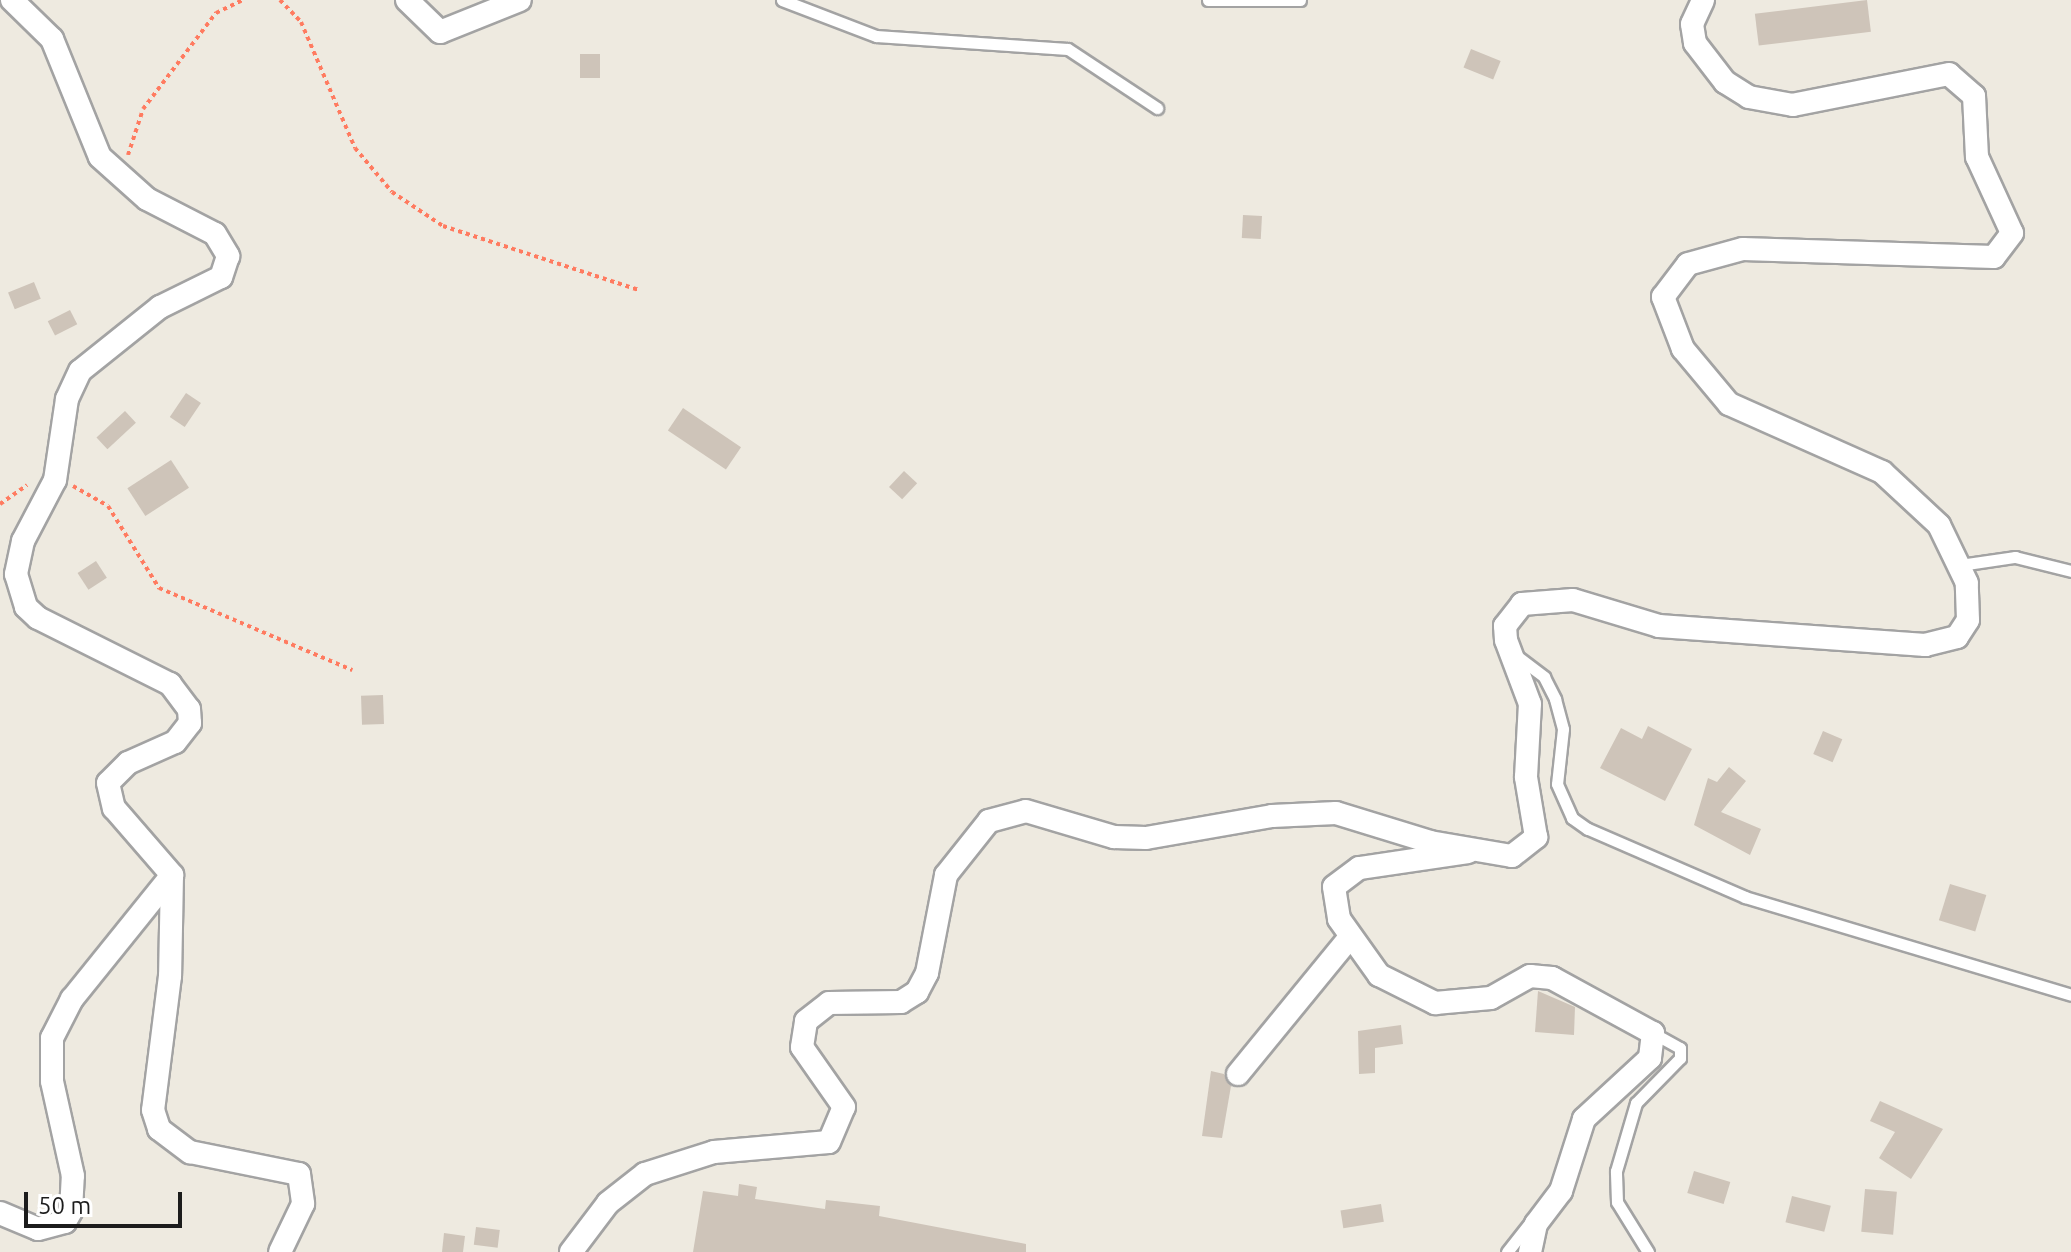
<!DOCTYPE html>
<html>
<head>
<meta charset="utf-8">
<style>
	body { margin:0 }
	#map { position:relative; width:2071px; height:1252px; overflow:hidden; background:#eeeae0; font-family:Ubuntu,sans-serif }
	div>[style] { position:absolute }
	.building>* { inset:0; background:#cec4b9; transform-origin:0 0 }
	.path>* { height:4px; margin-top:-2px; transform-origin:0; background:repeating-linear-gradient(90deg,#ff7b60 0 4px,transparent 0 8px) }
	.roads { filter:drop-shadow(2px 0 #a3a3a3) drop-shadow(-2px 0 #a3a3a3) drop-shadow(0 2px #a3a3a3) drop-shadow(0 -2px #a3a3a3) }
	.lane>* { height:11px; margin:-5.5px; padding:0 5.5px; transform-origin:5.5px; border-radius:5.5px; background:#fff }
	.street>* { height:22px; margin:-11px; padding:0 11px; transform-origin:11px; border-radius:11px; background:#fff }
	span { translate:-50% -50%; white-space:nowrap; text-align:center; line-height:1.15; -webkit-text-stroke:6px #fff; paint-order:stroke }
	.scale { position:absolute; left:24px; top:1192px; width:158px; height:36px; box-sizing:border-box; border:4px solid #1c1c1c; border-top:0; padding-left:10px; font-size:24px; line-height:28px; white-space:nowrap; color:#1c1c1c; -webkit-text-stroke:6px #fff; paint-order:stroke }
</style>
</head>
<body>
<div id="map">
	<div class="building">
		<div style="left:1867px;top:0;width:32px;height:113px;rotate:83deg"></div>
		<div style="left:1471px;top:49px;width:32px;height:20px;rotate:22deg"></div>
		<div style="left:580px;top:54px;width:20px;height:24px"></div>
		<div style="left:1243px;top:215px;width:19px;height:23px;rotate:3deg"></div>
		<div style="left:34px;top:282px;width:18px;height:28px;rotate:68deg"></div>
		<div style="left:70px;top:310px;width:16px;height:25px;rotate:63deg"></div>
		<div style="left:186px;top:393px;width:18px;height:29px;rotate:34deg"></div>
		<div style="left:683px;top:408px;width:70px;height:27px;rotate:34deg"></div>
		<div style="left:125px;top:411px;width:16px;height:39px;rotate:47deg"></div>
		<div style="left:171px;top:460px;width:33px;height:52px;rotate:57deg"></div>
		<div style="left:904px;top:471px;width:18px;height:22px;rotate:43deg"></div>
		<div style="left:96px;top:561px;width:20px;height:22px;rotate:57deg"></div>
		<div style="left:383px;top:695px;width:29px;height:22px;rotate:88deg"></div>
		<div style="clip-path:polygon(1648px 726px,1692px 749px,1665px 801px,1600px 768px,1621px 728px,1642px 739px)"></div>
		<div style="left:1823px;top:731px;width:21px;height:25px;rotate:23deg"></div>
		<div style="clip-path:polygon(1729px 767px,1746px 781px,1721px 812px,1761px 829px,1750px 855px,1694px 825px,1708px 778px,1717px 782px)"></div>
		<div style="left:1950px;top:884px;width:38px;height:38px;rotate:17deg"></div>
		<div style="clip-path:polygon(1538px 991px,1575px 1007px,1574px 1035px,1535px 1032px)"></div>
		<div style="clip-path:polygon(1401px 1025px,1403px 1044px,1375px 1048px,1375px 1073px,1359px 1074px,1358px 1031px)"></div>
		<div style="clip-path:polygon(1211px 1071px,1224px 1074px,1231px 1086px,1222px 1138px,1202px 1136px)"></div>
		<div style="clip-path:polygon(1880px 1101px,1943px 1129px,1911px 1179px,1879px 1158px,1895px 1132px,1870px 1121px)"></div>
		<div style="left:1694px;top:1171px;width:38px;height:23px;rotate:17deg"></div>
		<div style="clip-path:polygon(739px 1184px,757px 1187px,755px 1199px,825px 1209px,826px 1200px,880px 1206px,879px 1216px,1026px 1244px,1026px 1252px,693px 1252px,703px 1191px,738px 1196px)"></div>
		<div style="left:1865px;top:1189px;width:32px;height:43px;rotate:5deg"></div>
		<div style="left:1792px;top:1196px;width:40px;height:27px;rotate:14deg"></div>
		<div style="left:1381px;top:1204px;width:18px;height:41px;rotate:81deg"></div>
		<div style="left:476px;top:1227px;width:24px;height:18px;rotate:7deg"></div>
		<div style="clip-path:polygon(444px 1233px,465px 1236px,463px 1252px,442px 1252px)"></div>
	</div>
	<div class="path">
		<div style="left:280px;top:0;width:30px;rotate:46deg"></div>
		<div style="left:301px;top:22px;width:137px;rotate:66.8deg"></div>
		<div style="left:355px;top:148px;width:57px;rotate:49.9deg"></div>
		<div style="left:392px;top:192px;width:61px;rotate:33.7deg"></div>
		<div style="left:443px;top:226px;width:206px;rotate:18.1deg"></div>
		<div style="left:128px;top:155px;width:48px;rotate:-71.9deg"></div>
		<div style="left:143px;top:109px;width:121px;rotate:-52.8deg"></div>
		<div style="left:216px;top:13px;width:30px;rotate:-26deg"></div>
		<div style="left:73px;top:486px;width:40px;rotate:29.7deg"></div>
		<div style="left:108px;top:506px;width:97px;rotate:58.1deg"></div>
		<div style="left:159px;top:588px;width:210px;rotate:23deg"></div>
		<div style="left:0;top:504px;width:33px;rotate:-35deg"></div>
	</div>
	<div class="roads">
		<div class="lane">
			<div style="left:782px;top:0;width:101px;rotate:21deg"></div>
			<div style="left:876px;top:36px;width:192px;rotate:3.9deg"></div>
			<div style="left:1068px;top:49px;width:107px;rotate:33.5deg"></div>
			<div style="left:1208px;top:0;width:92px"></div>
			<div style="left:1960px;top:565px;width:56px;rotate:-8.3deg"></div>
			<div style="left:2015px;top:557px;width:58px;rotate:14deg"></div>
			<div style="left:1514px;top:654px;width:38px;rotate:37deg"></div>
			<div style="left:1544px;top:677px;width:25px;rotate:63deg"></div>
			<div style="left:1555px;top:699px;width:31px;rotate:75deg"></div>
			<div style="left:1563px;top:729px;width:55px;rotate:96.2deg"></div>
			<div style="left:1557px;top:784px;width:37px;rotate:66deg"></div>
			<div style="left:1572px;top:818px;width:19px;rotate:35deg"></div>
			<div style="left:1588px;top:829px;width:171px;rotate:23.4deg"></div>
			<div style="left:1745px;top:897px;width:340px;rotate:16.7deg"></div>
			<div style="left:1507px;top:1252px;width:42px;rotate:-51.8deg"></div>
			<div style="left:1648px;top:1252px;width:59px;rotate:-121.8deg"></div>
			<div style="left:1617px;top:1202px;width:31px;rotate:-92deg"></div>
			<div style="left:1616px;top:1171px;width:71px;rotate:-73.6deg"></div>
			<div style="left:1636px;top:1103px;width:63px;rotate:-45.6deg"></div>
			<div style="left:1680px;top:1058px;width:10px;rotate:-90deg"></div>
			<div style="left:1680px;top:1048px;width:31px;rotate:-151deg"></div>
		</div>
		<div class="street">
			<div style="left:12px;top:0;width:56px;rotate:44.3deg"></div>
			<div style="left:52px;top:39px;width:127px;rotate:67.9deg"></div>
			<div style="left:100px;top:157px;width:63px;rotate:41.8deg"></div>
			<div style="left:147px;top:199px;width:76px;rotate:27.2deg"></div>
			<div style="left:215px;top:234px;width:26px;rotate:59deg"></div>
			<div style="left:228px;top:256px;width:22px;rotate:108deg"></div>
			<div style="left:221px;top:277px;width:68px;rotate:153.8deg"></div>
			<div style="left:160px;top:307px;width:102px;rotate:141.3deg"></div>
			<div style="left:80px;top:371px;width:31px;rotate:115deg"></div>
			<div style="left:67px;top:399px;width:82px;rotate:98.4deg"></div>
			<div style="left:55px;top:480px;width:69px;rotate:117.7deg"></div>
			<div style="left:23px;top:541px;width:34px;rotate:102deg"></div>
			<div style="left:16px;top:574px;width:34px;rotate:73deg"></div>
			<div style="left:26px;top:607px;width:16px;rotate:43deg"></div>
			<div style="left:38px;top:618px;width:148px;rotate:26.6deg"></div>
			<div style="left:170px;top:684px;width:31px;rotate:53deg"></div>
			<div style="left:189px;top:709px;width:14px;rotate:86deg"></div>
			<div style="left:190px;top:723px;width:24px;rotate:128deg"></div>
			<div style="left:175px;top:742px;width:51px;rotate:155.9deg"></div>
			<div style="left:128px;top:763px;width:28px;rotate:135deg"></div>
			<div style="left:108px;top:783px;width:26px;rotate:77deg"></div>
			<div style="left:114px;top:808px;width:89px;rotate:49.1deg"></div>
			<div style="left:172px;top:875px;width:101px;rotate:91.1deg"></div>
			<div style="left:170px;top:976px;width:135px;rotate:97.2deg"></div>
			<div style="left:153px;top:1110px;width:20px;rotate:72deg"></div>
			<div style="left:159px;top:1129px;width:39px;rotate:37deg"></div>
			<div style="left:190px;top:1152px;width:111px;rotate:11.4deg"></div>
			<div style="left:299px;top:1174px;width:30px;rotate:82deg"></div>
			<div style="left:303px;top:1204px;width:53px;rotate:115.6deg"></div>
			<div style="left:407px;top:0;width:46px;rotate:44.1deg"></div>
			<div style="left:440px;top:32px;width:86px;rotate:-21.8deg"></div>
			<div style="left:1468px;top:852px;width:110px;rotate:171.6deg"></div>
			<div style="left:1359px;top:868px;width:31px;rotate:143deg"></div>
			<div style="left:1334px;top:887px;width:32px;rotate:81deg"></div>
			<div style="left:1339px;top:919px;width:69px;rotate:54.5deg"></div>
			<div style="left:1379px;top:975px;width:63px;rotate:26.6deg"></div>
			<div style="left:1435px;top:1003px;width:56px;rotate:-5.1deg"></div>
			<div style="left:1491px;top:998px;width:45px;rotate:-29.4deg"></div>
			<div style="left:1530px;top:976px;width:22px;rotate:5deg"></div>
			<div style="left:1552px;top:978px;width:115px;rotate:28.6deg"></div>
			<div style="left:1653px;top:1033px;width:25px;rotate:97deg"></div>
			<div style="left:1650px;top:1058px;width:90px;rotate:137.3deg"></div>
			<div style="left:1584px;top:1119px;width:76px;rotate:107.7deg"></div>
			<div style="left:1561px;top:1191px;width:41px;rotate:127.1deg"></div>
			<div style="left:1536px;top:1224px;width:29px;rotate:102deg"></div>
			<div style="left:1238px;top:1074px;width:177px;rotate:-50.7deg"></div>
			<div style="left:0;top:1213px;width:41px;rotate:22.8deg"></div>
			<div style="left:38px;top:1229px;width:28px;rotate:-15deg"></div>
			<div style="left:65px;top:1222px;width:13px;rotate:-61deg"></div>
			<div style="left:71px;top:1211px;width:35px;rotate:-87deg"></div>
			<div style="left:73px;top:1176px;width:97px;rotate:-102.5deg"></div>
			<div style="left:52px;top:1081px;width:43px;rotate:-90deg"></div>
			<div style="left:52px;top:1038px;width:44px;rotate:-62.9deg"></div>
			<div style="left:72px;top:999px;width:159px;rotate:-51.1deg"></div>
			<div style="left:571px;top:1252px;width:61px;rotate:-52.9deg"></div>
			<div style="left:608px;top:1203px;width:47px;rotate:-38.1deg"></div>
			<div style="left:645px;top:1174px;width:72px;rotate:-17.7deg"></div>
			<div style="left:714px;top:1152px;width:115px;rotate:-5deg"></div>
			<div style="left:829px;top:1142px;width:38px;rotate:-67deg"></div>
			<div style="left:844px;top:1107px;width:73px;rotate:-125deg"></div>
			<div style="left:802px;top:1047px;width:26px;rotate:-81deg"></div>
			<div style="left:806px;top:1021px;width:29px;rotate:-38deg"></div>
			<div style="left:829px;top:1003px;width:72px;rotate:-0.8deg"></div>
			<div style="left:901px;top:1002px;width:19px;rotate:-32deg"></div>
			<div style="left:917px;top:992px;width:21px;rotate:-62deg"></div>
			<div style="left:927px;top:973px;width:100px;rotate:-79deg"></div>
			<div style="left:946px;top:875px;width:69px;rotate:-51.5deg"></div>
			<div style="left:989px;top:821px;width:38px;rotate:-15deg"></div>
			<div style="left:1026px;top:811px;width:92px;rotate:16.5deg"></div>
			<div style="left:1114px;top:837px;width:32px;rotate:2deg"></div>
			<div style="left:1146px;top:838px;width:128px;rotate:-9.9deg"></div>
			<div style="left:1272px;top:816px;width:64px;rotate:-2.7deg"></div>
			<div style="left:1336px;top:813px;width:98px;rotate:17.1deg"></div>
			<div style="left:1430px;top:842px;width:83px;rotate:9.7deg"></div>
			<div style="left:1512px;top:856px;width:31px;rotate:-38deg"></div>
			<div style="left:1536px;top:837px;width:61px;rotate:-99.5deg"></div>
			<div style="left:1526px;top:777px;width:73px;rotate:-86.9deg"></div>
			<div style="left:1530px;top:704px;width:68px;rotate:-110.6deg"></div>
			<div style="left:1506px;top:640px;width:14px;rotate:-94deg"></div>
			<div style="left:1505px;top:626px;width:28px;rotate:-52deg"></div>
			<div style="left:1522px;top:604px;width:51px;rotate:-4.5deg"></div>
			<div style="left:1573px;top:600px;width:90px;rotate:16.8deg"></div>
			<div style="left:1659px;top:626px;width:267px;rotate:4.1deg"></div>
			<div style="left:1925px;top:645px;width:33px;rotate:-14deg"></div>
			<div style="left:1957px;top:637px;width:20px;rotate:-57deg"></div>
			<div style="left:1968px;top:620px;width:37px;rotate:-92deg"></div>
			<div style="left:1967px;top:583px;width:64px;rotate:-115.8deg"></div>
			<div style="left:1939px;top:525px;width:78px;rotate:-137.1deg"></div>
			<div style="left:1882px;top:472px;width:167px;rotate:-156deg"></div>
			<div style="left:1729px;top:404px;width:72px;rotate:-129.9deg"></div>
			<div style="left:1683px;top:349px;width:56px;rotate:-111deg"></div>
			<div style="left:1663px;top:297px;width:41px;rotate:-52.9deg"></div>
			<div style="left:1688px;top:264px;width:57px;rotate:-15.3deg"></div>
			<div style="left:1743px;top:249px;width:251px;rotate:1.8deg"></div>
			<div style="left:1994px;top:257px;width:30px;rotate:-53deg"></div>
			<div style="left:2012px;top:233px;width:84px;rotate:-114.7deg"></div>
			<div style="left:1977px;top:157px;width:61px;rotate:-92.8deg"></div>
			<div style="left:1974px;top:96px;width:33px;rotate:-139deg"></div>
			<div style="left:1949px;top:74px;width:159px;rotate:168.8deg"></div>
			<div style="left:1793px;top:105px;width:45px;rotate:-169.7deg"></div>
			<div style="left:1749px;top:97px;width:28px;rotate:-148deg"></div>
			<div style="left:1725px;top:82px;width:49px;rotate:-127.6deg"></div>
			<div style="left:1695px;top:43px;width:19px;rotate:-99deg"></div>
			<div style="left:1692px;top:24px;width:26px;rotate:-65deg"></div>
		</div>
	</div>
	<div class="scale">50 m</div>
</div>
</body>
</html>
